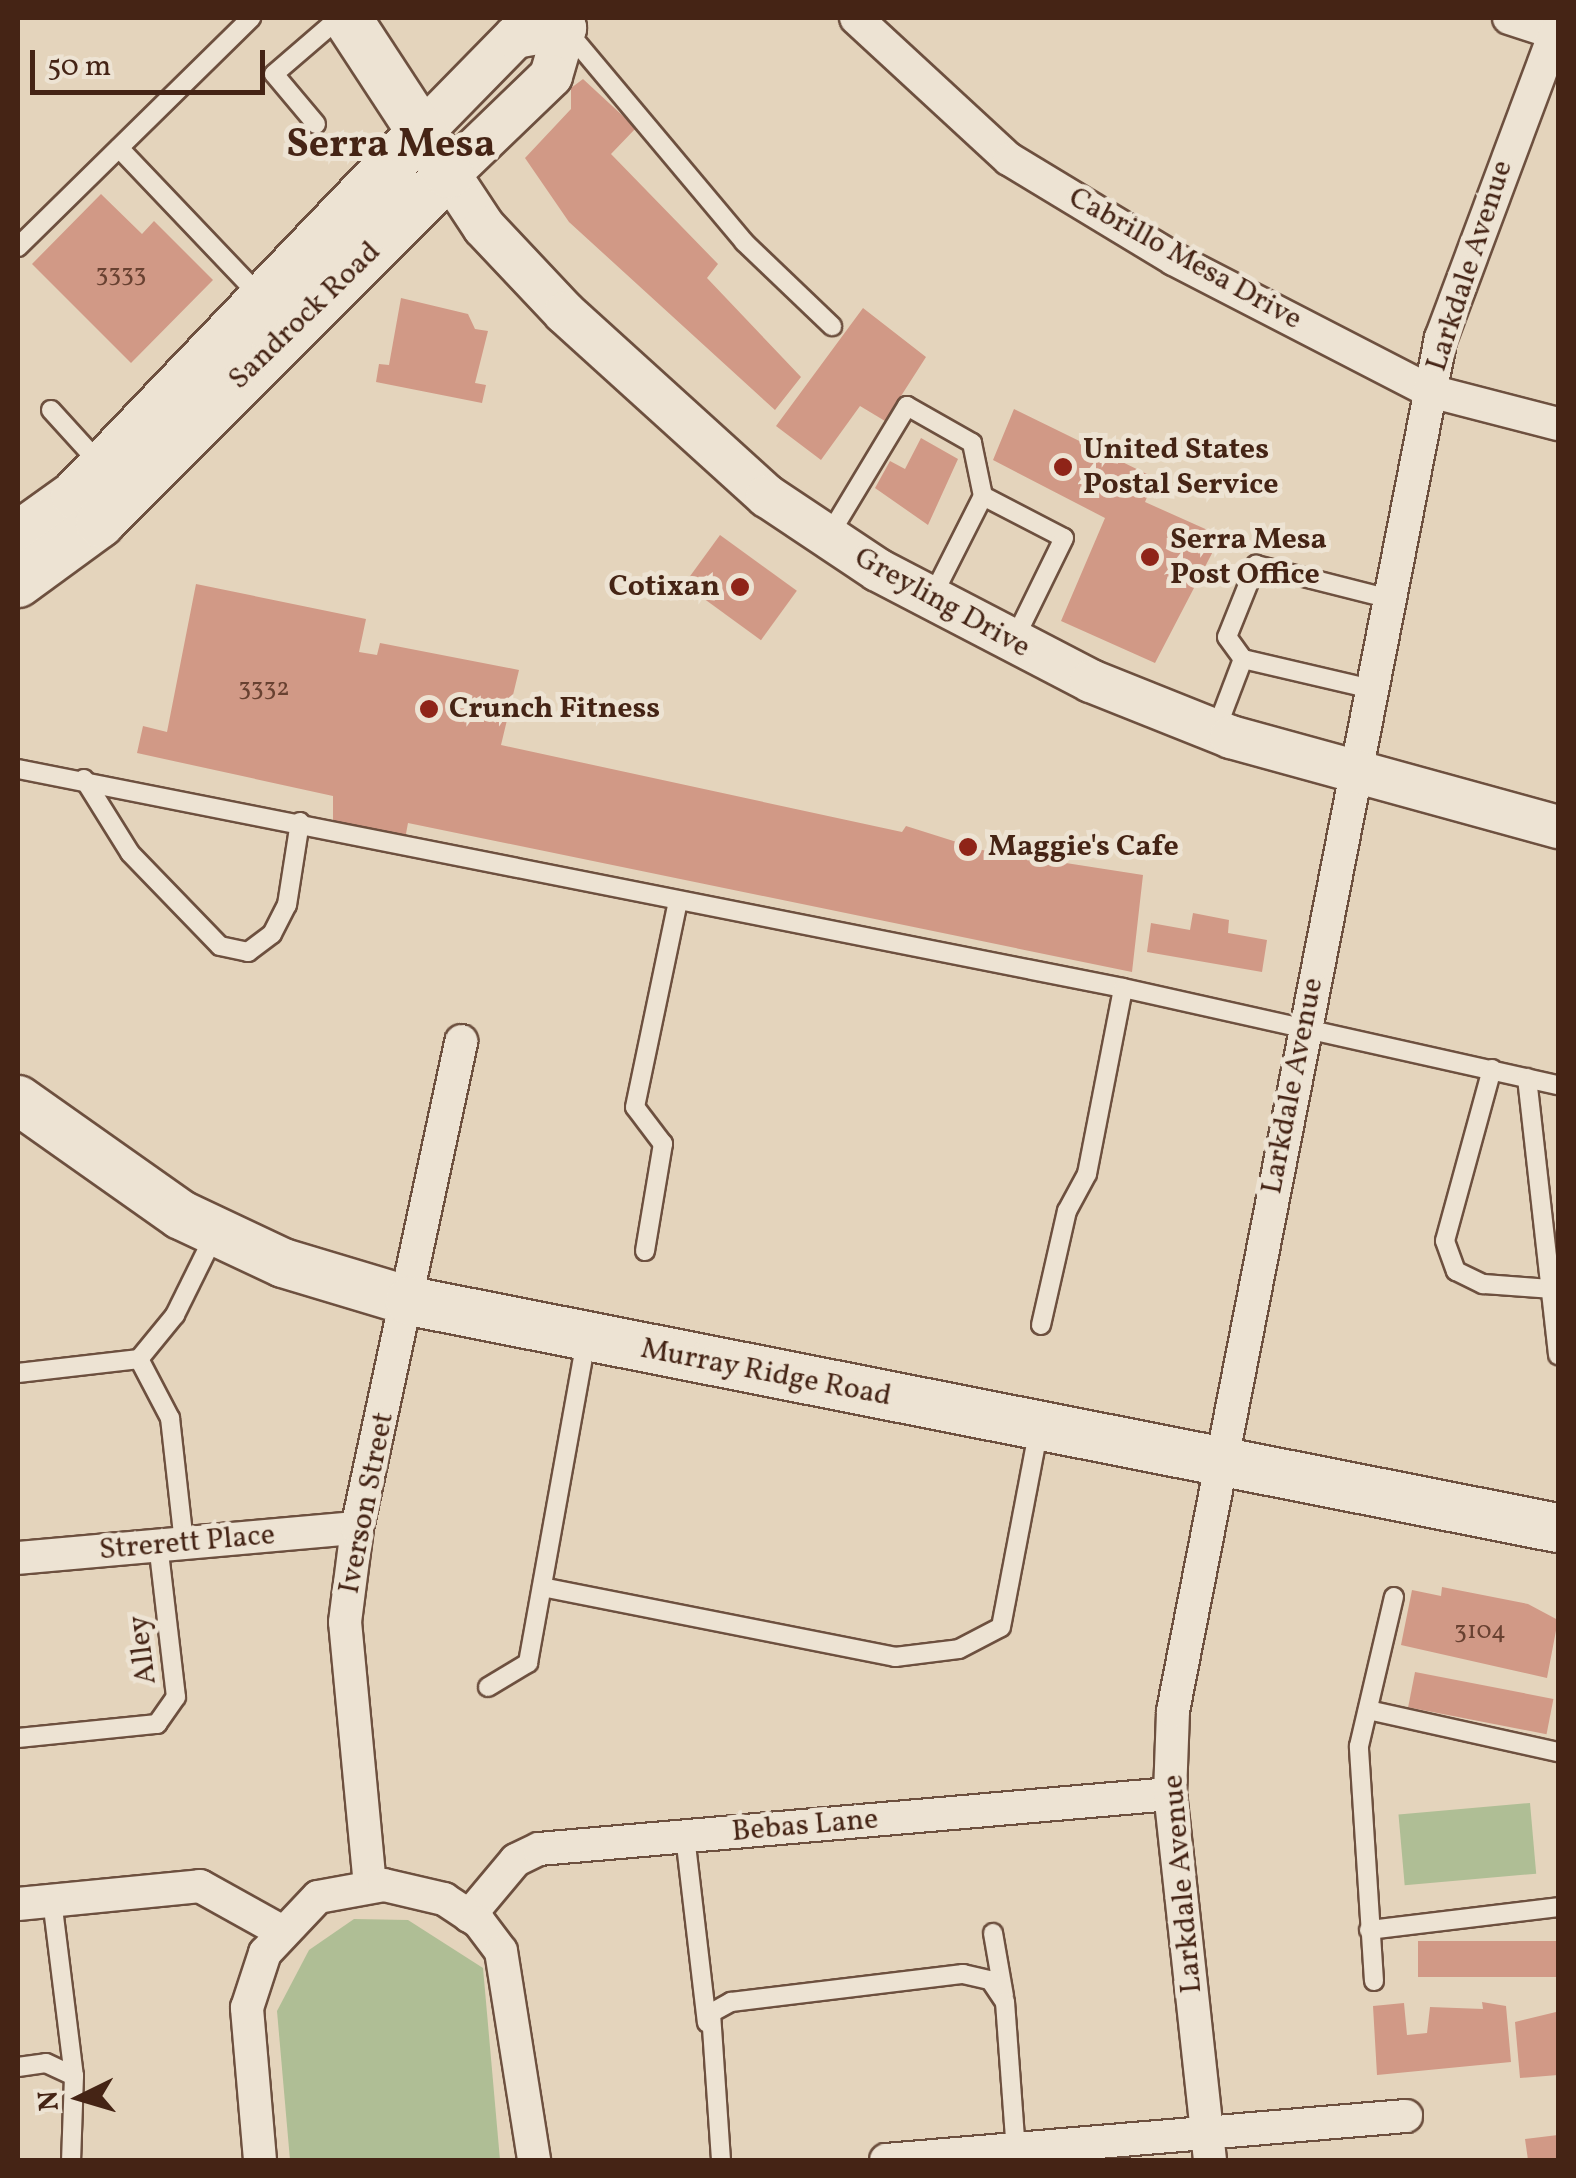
<!DOCTYPE html>
<html>
<head>
<meta charset="utf-8">
<style>
	body { margin:0 }
	#map { position:relative; width:1576px; height:2178px; overflow:hidden; background:#e4d4bc; font-family:Vollkorn,serif }
	div>[style] { position:absolute }
	.green>* { inset:0; background:#afbe95; transform-origin:0 0 }
	.building>* { inset:0; background:#d19986; transform-origin:0 0 }
	.roads { filter:drop-shadow(2px 0 #6d503f) drop-shadow(-2px 0 #6d503f) drop-shadow(0 2px #6d503f) drop-shadow(0 -2px #6d503f) }
	.service>* { height:18px; margin:-9px; padding:0 9px; transform-origin:9px; border-radius:9px; background:#ede3d3 }
	.minor>* { height:32px; margin:-16px; padding:0 16px; transform-origin:16px; border-radius:16px; background:#ede3d3 }
	.tertiary>* { height:42px; margin:-21px; padding:0 21px; transform-origin:21px; border-radius:21px; background:#ede3d3 }
	.secondary>* { height:48px; margin:-24px; padding:0 24px; transform-origin:24px; border-radius:24px; background:#ede3d3 }
	.dots>* { width:28px; height:28px; translate:-50% -50%; box-sizing:border-box; border:5px solid #ede3d3; border-radius:50% }
	span { translate:-50% -50%; white-space:nowrap; text-align:center; line-height:1.15; -webkit-text-stroke:10px #ede3d3; paint-order:stroke }
	.number-label { font-size:25px; color:#684131 }
	.number-label span { -webkit-text-stroke-width:0 }
	.street-label { font-size:30px; color:#452415 }
	.poi-label { font-size:30px; color:#452415; font-weight:700 }
	.left { translate:0 -50%; text-align:left }
	.right { translate:-100% -50%; text-align:right }
	.district-label { font-size:40px; color:#452415; font-weight:700 }
	.frame { position:absolute; inset:0; border:20px solid #452415; pointer-events:none }
	.north { position:absolute; left:30px; top:2048px; width:100px; height:100px; -webkit-text-stroke:8px #ede3d3; paint-order:stroke; rotate:265deg; font-size:28px; font-weight:700; line-height:40px; text-align:center; color:#452415 }
	.north::after { content:''; display:block; margin:auto; width:35px; height:45px; background:#452415; clip-path:polygon(50% 0,100% 100%,50% 72%,0 100%) }
	.scale { position:absolute; left:30px; top:50px; width:235px; height:45px; box-sizing:border-box; border:5px solid #452415; border-top:0; padding-left:12px; font-size:30px; line-height:35px; white-space:nowrap; color:#452415; -webkit-text-stroke:8px #ede3d3; paint-order:stroke }
</style>
</head>
<body>
<div id="map">
	<div class="green">
		<div style="left:1530px;top:1803px;width:71px;height:132px;rotate:85deg"></div>
		<div style="clip-path:polygon(354px 1919px,408px 1920px,483px 1968px,500px 2160px,290px 2160px,277px 2011px,309px 1950px)"></div>
	</div>
	<div class="building">
		<div style="clip-path:polygon(583px 79px,636px 128px,611px 154px,718px 264px,707px 278px,801px 377px,775px 410px,569px 222px,525px 158px,571px 109px,571px 88px)"></div>
		<div style="clip-path:polygon(101px 194px,142px 234px,154px 221px,213px 280px,131px 363px,32px 264px)"></div>
		<div style="clip-path:polygon(401px 298px,468px 314px,475px 329px,488px 331px,475px 383px,486px 385px,482px 403px,376px 382px,379px 364px,389px 365px)"></div>
		<div style="clip-path:polygon(863px 308px,926px 357px,885px 421px,860px 406px,821px 460px,776px 426px)"></div>
		<div style="clip-path:polygon(1014px 409px,1155px 478px,1145px 502px,1221px 536px,1155px 663px,1061px 621px,1105px 518px,993px 460px)"></div>
		<div style="clip-path:polygon(921px 438px,958px 459px,928px 525px,875px 488px,890px 461px,905px 469px)"></div>
		<div style="left:720px;top:535px;width:95px;height:61px;rotate:36deg"></div>
		<div style="clip-path:polygon(196px 584px,366px 619px,359px 652px,377px 655px,380px 643px,519px 670px,501px 745px,902px 832px,906px 826px,982px 850px,1143px 875px,1132px 972px,408px 823px,405px 839px,333px 824px,333px 796px,137px 753px,143px 726px,167px 732px)"></div>
		<div style="clip-path:polygon(1193px 913px,1229px 920px,1228px 933px,1267px 940px,1262px 972px,1147px 952px,1151px 923px,1190px 930px)"></div>
		<div style="clip-path:polygon(1442px 1587px,1528px 1604px,1558px 1620px,1547px 1678px,1401px 1645px,1412px 1590px,1441px 1596px)"></div>
		<div style="left:1415px;top:1672px;width:141px;height:36px;rotate:11deg"></div>
		<div style="left:1558px;top:1941px;width:36px;height:140px;rotate:90deg"></div>
		<div style="clip-path:polygon(1482px 2002px,1506px 2006px,1511px 2062px,1377px 2075px,1373px 2006px,1404px 2003px,1407px 2035px,1427px 2033px,1430px 2007px,1483px 2009px)"></div>
		<div style="clip-path:polygon(1556px 2012px,1558px 2075px,1520px 2078px,1515px 2022px)"></div>
		<div style="clip-path:polygon(1558px 2135px,1558px 2160px,1528px 2160px,1525px 2139px)"></div>
	</div>
	<div class="roads">
		<div class="service">
			<div style="left:568px;top:32px;width:274px;rotate:50deg"></div>
			<div style="left:744px;top:242px;width:122px;rotate:43.7deg"></div>
			<div style="left:316px;top:124px;width:65px;rotate:-130deg"></div>
			<div style="left:274px;top:74px;width:86px;rotate:-40.7deg"></div>
			<div style="left:119px;top:148px;width:204px;rotate:46.4deg"></div>
			<div style="left:18px;top:247px;width:327px;rotate:-44.5deg"></div>
			<div style="left:51px;top:410px;width:76px;rotate:47.7deg"></div>
			<div style="left:828px;top:537px;width:153px;rotate:-58.9deg"></div>
			<div style="left:907px;top:406px;width:75px;rotate:29.6deg"></div>
			<div style="left:972px;top:443px;width:54px;rotate:78.3deg"></div>
			<div style="left:931px;top:599px;width:115px;rotate:-63.2deg"></div>
			<div style="left:983px;top:496px;width:91px;rotate:27.4deg"></div>
			<div style="left:1064px;top:538px;width:114px;rotate:116.1deg"></div>
			<div style="left:1243px;top:659px;width:132px;rotate:13.1deg"></div>
			<div style="left:1216px;top:730px;width:76px;rotate:-69.2deg"></div>
			<div style="left:1243px;top:659px;width:27px;rotate:-126deg"></div>
			<div style="left:1227px;top:637px;width:78px;rotate:-68.1deg"></div>
			<div style="left:1256px;top:565px;width:138px;rotate:14.2deg"></div>
			<div style="left:18px;top:769px;width:1126px;rotate:11.21deg"></div>
			<div style="left:1123px;top:988px;width:446px;rotate:12.6deg"></div>
			<div style="left:84px;top:779px;width:87px;rotate:58.1deg"></div>
			<div style="left:130px;top:853px;width:129px;rotate:45.9deg"></div>
			<div style="left:220px;top:946px;width:29px;rotate:12deg"></div>
			<div style="left:248px;top:952px;width:30px;rotate:-37deg"></div>
			<div style="left:272px;top:934px;width:33px;rotate:-63deg"></div>
			<div style="left:287px;top:905px;width:84px;rotate:-81.1deg"></div>
			<div style="left:1492px;top:1069px;width:178px;rotate:105.3deg"></div>
			<div style="left:1445px;top:1241px;width:32px;rotate:70deg"></div>
			<div style="left:1456px;top:1271px;width:30px;rotate:26deg"></div>
			<div style="left:1483px;top:1284px;width:68px;rotate:4.2deg"></div>
			<div style="left:1527px;top:1078px;width:279px;rotate:83.6deg"></div>
			<div style="left:645px;top:1251px;width:109px;rotate:-80.5deg"></div>
			<div style="left:663px;top:1144px;width:46px;rotate:-127.1deg"></div>
			<div style="left:635px;top:1107px;width:209px;rotate:-78.2deg"></div>
			<div style="left:1041px;top:1325px;width:117px;rotate:-77.2deg"></div>
			<div style="left:1067px;top:1211px;width:42px;rotate:-61.6deg"></div>
			<div style="left:1087px;top:1174px;width:189px;rotate:-79deg"></div>
			<div style="left:139px;top:1359px;width:67px;rotate:62.3deg"></div>
			<div style="left:170px;top:1418px;width:125px;rotate:83.6deg"></div>
			<div style="left:18px;top:1373px;width:122px;rotate:-6.6deg"></div>
			<div style="left:139px;top:1359px;width:57px;rotate:-50.7deg"></div>
			<div style="left:175px;top:1315px;width:93px;rotate:-63.7deg"></div>
			<div style="left:542px;top:1587px;width:360px;rotate:11.2deg"></div>
			<div style="left:895px;top:1657px;width:64px;rotate:-7.1deg"></div>
			<div style="left:959px;top:1649px;width:47px;rotate:-27.6deg"></div>
			<div style="left:1001px;top:1627px;width:203px;rotate:-79.2deg"></div>
			<div style="left:488px;top:1687px;width:47px;rotate:-31deg"></div>
			<div style="left:528px;top:1663px;width:328px;rotate:-79.8deg"></div>
			<div style="left:1368px;top:1710px;width:195px;rotate:12.5deg"></div>
			<div style="left:18px;top:1738px;width:140px;rotate:-5.8deg"></div>
			<div style="left:157px;top:1724px;width:33px;rotate:-55deg"></div>
			<div style="left:176px;top:1697px;width:154px;rotate:-96.7deg"></div>
			<div style="left:685px;top:1836px;width:188px;rotate:83.3deg"></div>
			<div style="left:52px;top:1900px;width:177px;rotate:82.9deg"></div>
			<div style="left:1369px;top:1930px;width:190px;rotate:-6.9deg"></div>
			<div style="left:993px;top:1933px;width:64px;rotate:80.1deg"></div>
			<div style="left:1374px;top:1981px;width:235px;rotate:-93.7deg"></div>
			<div style="left:1359px;top:1746px;width:153px;rotate:-76.8deg"></div>
			<div style="left:18px;top:2067px;width:28px;rotate:-8deg"></div>
			<div style="left:46px;top:2063px;width:31px;rotate:25deg"></div>
			<div style="left:74px;top:2076px;width:84px;rotate:92deg"></div>
			<div style="left:721px;top:2160px;width:147px;rotate:-93.9deg"></div>
			<div style="left:711px;top:2013px;width:23px;rotate:-29deg"></div>
			<div style="left:731px;top:2002px;width:234px;rotate:-6.9deg"></div>
			<div style="left:963px;top:1974px;width:28px;rotate:13deg"></div>
			<div style="left:990px;top:1980px;width:27px;rotate:56deg"></div>
			<div style="left:1005px;top:2002px;width:150px;rotate:85.8deg"></div>
		</div>
		<div class="minor">
			<div style="left:856px;top:18px;width:208px;rotate:42.7deg"></div>
			<div style="left:1009px;top:159px;width:193px;rotate:31.2deg"></div>
			<div style="left:1174px;top:259px;width:288px;rotate:27.3deg"></div>
			<div style="left:1430px;top:391px;width:132px;rotate:14.5deg"></div>
			<div style="left:1509px;top:18px;width:52px;rotate:18.1deg"></div>
			<div style="left:18px;top:1558px;width:340px;rotate:-5.1deg"></div>
			<div style="left:370px;top:1886px;width:265px;rotate:-95.4deg"></div>
			<div style="left:345px;top:1622px;width:95px;rotate:-82.7deg"></div>
			<div style="left:357px;top:1528px;width:498px;rotate:-77.9deg"></div>
			<div style="left:18px;top:1904px;width:183px;rotate:-5.6deg"></div>
			<div style="left:200px;top:1886px;width:90px;rotate:29.1deg"></div>
			<div style="left:469px;top:1916px;width:73px;rotate:-50deg"></div>
			<div style="left:516px;top:1860px;width:25px;rotate:-26deg"></div>
			<div style="left:539px;top:1849px;width:633px;rotate:-4.98deg"></div>
			<div style="left:260px;top:2160px;width:153px;rotate:-94.9deg"></div>
			<div style="left:247px;top:2008px;width:58px;rotate:-71.9deg"></div>
			<div style="left:265px;top:1953px;width:77px;rotate:-46.6deg"></div>
			<div style="left:318px;top:1897px;width:67px;rotate:-10.3deg"></div>
			<div style="left:384px;top:1885px;width:62px;rotate:13.1deg"></div>
			<div style="left:444px;top:1899px;width:42px;rotate:33.3deg"></div>
			<div style="left:479px;top:1922px;width:36px;rotate:53deg"></div>
			<div style="left:501px;top:1951px;width:212px;rotate:81deg"></div>
			<div style="left:886px;top:2160px;width:522px;rotate:-4.84deg"></div>
			<div style="left:1210px;top:2160px;width:368px;rotate:-96.2deg"></div>
			<div style="left:1170px;top:1794px;width:83px;rotate:-87.9deg"></div>
			<div style="left:1173px;top:1711px;width:1399px;rotate:-78.96deg"></div>
			<div style="left:1441px;top:338px;width:326px;rotate:-69.5deg"></div>
		</div>
		<div class="tertiary">
			<div style="left:422px;top:132px;width:133px;rotate:-45.6deg"></div>
			<div style="left:515px;top:37px;width:51px;rotate:-10.2deg"></div>
			<div style="left:565px;top:28px;width:50px;rotate:106.3deg"></div>
			<div style="left:551px;top:76px;width:141px;rotate:136.1deg"></div>
			<div style="left:449px;top:174px;width:64px;rotate:56.6deg"></div>
			<div style="left:484px;top:227px;width:118px;rotate:46.7deg"></div>
			<div style="left:565px;top:313px;width:273px;rotate:42.2deg"></div>
			<div style="left:767px;top:496px;width:133px;rotate:33.7deg"></div>
			<div style="left:878px;top:570px;width:240px;rotate:27.5deg"></div>
			<div style="left:1091px;top:681px;width:151px;rotate:21.8deg"></div>
			<div style="left:1231px;top:737px;width:339px;rotate:15.4deg"></div>
		</div>
		<div class="secondary">
			<div style="left:18px;top:536px;width:70px;rotate:-35.7deg"></div>
			<div style="left:75px;top:495px;width:502px;rotate:-46.29deg"></div>
			<div style="left:18px;top:583px;width:102px;rotate:-36.2deg"></div>
			<div style="left:100px;top:523px;width:494px;rotate:-45deg"></div>
			<div style="left:449px;top:174px;width:186px;rotate:-123.2deg"></div>
			<div style="left:18px;top:1100px;width:199px;rotate:35.2deg"></div>
			<div style="left:181px;top:1215px;width:113px;rotate:25.2deg"></div>
			<div style="left:283px;top:1263px;width:133px;rotate:16.7deg"></div>
			<div style="left:410px;top:1301px;width:1170px;rotate:11.19deg"></div>
		</div>
	</div>
	<div class="dots">
		<div style="left:1063px;top:467px;background:#8f2418"></div>
		<div style="left:1150px;top:557px;background:#8f2418"></div>
		<div style="left:740px;top:587px;background:#8f2418"></div>
		<div style="left:429px;top:709px;background:#8f2418"></div>
		<div style="left:968px;top:847px;background:#8f2418"></div>
	</div>
	<div class="number-label">
		<span style="left:121px;top:275px">3333</span>
		<span style="left:264px;top:689px">3332</span>
		<span style="left:1480px;top:1632px">3104</span>
	</div>
	<div class="street-label">
		<span style="left:1185px;top:259px;rotate:29deg">Cabrillo Mesa Drive</span>
		<span style="left:1470px;top:266px;rotate:-72deg">Larkdale Avenue</span>
		<span style="left:305px;top:316px;rotate:-44deg">Sandrock Road</span>
		<span style="left:942px;top:603px;rotate:29deg">Greyling Drive</span>
		<span style="left:1293px;top:1086px;rotate:-79deg">Larkdale Avenue</span>
		<span style="left:766px;top:1373px;rotate:11deg">Murray Ridge Road</span>
		<span style="left:367px;top:1503px;rotate:-79deg">Iverson Street</span>
		<span style="left:187px;top:1543px;rotate:-5deg">Strerett Place</span>
		<span style="left:143px;top:1650px;rotate:-97deg">Alley</span>
		<span style="left:805px;top:1826px;rotate:-5deg">Bebas Lane</span>
		<span style="left:1183px;top:1884px;rotate:-95deg">Larkdale Avenue</span>
	</div>
	<div class="poi-label">
		<span class="left" style="left:1083px;top:467px">United States<br>Postal Service</span>
		<span class="left" style="left:1170px;top:557px">Serra Mesa<br>Post Office</span>
		<span class="right" style="left:720px;top:587px">Cotixan</span>
		<span class="left" style="left:449px;top:709px">Crunch Fitness</span>
		<span class="left" style="left:988px;top:847px">Maggie's Cafe</span>
	</div>
	<div class="district-label">
		<span style="left:391px;top:146px">Serra Mesa</span>
	</div>
	<div class="frame"></div>
	<div class="north">N</div>
	<div class="scale">50 m</div>
</div>
</body>
</html>
